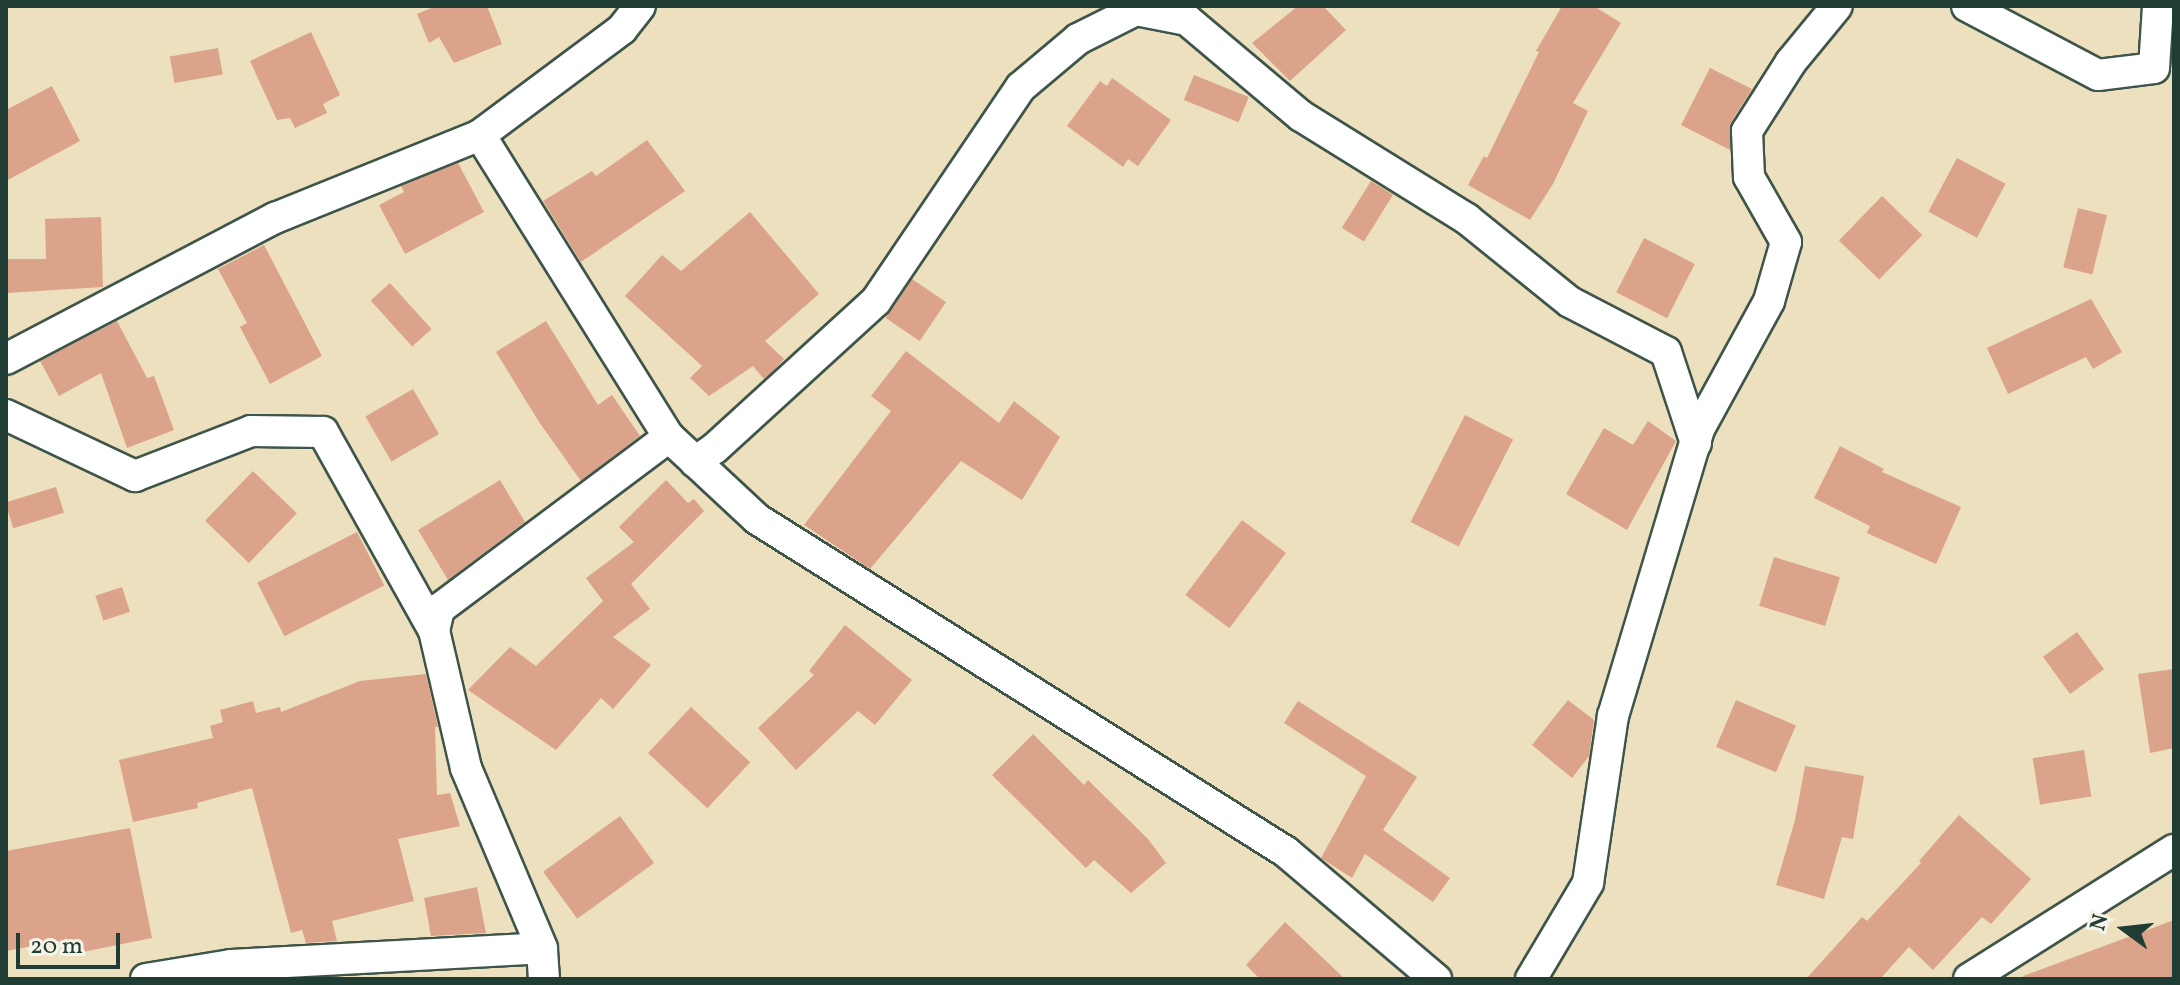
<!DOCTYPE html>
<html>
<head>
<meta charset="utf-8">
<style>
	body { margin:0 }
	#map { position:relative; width:2180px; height:985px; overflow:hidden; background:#ece0bf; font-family:Vollkorn,serif }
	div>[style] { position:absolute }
	.building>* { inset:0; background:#dba48a; transform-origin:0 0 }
	.roads { filter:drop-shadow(2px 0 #3e5549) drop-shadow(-2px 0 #3e5549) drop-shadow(0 2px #3e5549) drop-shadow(0 -2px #3e5549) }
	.minor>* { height:30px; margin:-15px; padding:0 15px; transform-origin:15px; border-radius:15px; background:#fff }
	span { translate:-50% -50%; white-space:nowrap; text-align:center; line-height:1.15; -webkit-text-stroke:8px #f7f3e8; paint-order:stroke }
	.frame { position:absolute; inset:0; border:8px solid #1f3d34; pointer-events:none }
	.north { position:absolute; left:2084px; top:889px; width:80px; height:80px; -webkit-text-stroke:6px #f7f3e8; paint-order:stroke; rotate:285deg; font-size:22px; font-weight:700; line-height:32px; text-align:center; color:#1f3d34 }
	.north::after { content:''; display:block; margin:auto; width:28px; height:36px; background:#1f3d34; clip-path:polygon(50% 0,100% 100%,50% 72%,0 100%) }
	.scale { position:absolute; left:16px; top:933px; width:104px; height:36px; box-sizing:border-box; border:4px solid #1f3d34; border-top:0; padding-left:10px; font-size:24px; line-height:28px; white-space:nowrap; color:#1f3d34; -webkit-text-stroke:6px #f7f3e8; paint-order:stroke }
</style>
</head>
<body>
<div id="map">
	<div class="building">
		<div style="clip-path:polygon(436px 6px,487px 6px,502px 44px,454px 63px,439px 37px,429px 43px,417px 14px)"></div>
		<div style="clip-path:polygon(1298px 6px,1323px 6px,1346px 30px,1290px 81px,1252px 43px)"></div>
		<div style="clip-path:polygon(1562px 6px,1594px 6px,1621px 23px,1573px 103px,1588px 111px,1553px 184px,1530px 220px,1468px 185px,1484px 156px,1487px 158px,1539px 52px,1536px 51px)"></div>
		<div style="clip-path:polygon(311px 32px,340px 95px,323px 104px,327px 113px,295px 128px,290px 118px,277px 120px,250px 61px)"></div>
		<div style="left:218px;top:48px;width:27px;height:49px;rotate:80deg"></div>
		<div style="clip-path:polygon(1710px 68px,1752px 89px,1731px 122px,1730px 150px,1681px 125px)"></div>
		<div style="left:1194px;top:75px;width:59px;height:27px;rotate:22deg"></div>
		<div style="clip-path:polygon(1112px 78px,1171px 120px,1138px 166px,1128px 159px,1123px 167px,1067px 126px,1100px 81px,1107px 86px)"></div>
		<div style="clip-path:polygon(52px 86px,80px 141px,6px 181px,6px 110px)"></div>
		<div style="clip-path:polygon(647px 140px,685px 191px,581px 262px,543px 201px,592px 171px,596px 176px)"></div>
		<div style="left:1957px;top:158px;width:55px;height:61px;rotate:28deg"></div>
		<div style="clip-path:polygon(458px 163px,484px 212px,405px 254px,379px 205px,404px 192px,401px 186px)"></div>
		<div style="left:1371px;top:181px;width:26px;height:55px;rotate:32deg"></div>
		<div style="left:1882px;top:196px;width:56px;height:62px;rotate:44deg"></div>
		<div style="left:2078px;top:208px;width:30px;height:61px;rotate:14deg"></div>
		<div style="clip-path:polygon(750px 212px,819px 294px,765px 341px,784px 359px,776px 368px,764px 379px,753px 366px,709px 396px,690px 378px,702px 366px,625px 296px,662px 255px,681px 271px)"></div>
		<div style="clip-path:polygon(101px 217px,103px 287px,6px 293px,6px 259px,46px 259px,45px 219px)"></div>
		<div style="left:1644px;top:238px;width:57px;height:61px;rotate:27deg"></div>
		<div style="clip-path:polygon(264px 245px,322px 356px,270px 384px,240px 327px,247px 323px,218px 269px)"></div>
		<div style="left:912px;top:279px;width:41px;height:47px;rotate:34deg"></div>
		<div style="left:390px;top:283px;width:62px;height:26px;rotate:48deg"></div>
		<div style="clip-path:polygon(2091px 299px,2122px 352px,2093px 369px,2086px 357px,2008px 394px,1987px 348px)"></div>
		<div style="clip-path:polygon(117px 321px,147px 378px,154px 376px,174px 430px,127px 448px,101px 373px,59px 396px,40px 361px)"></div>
		<div style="clip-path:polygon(546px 321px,598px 405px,612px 395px,640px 436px,581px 481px,539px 422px,496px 352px)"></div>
		<div style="clip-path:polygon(906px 351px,999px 423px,1014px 401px,1060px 437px,1022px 500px,961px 461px,870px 569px,804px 525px,891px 411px,871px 396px)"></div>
		<div style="left:413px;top:389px;width:52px;height:55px;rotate:60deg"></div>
		<div style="left:1465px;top:415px;width:54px;height:120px;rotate:27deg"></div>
		<div style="clip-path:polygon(1648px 421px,1676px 441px,1627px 530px,1566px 494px,1604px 428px,1633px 445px)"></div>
		<div style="clip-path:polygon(1840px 446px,1884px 469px,1882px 472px,1961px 507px,1936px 564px,1867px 533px,1870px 526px,1814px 498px)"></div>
		<div style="left:253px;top:471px;width:61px;height:69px;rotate:44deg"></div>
		<div style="clip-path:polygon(500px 480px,525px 522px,448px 580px,418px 530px)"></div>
		<div style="clip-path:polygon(666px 480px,688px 503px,694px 499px,704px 511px,631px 584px,650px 609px,613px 637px,651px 665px,613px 709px,601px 698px,556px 750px,468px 690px,510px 647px,536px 666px,603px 601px,586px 578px,634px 542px,619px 527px)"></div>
		<div style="left:56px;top:487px;width:27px;height:53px;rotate:73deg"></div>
		<div style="left:1242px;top:520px;width:55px;height:94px;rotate:37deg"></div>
		<div style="left:357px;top:532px;width:60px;height:112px;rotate:63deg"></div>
		<div style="left:1774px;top:557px;width:69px;height:51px;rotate:17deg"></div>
		<div style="left:122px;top:587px;width:26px;height:28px;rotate:72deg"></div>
		<div style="clip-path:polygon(845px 625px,912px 680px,875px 725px,858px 711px,796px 770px,758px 728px,814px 675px,809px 671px)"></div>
		<div style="left:2077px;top:632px;width:46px;height:42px;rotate:54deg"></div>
		<div style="clip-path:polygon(2174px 669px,2174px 748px,2150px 753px,2138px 674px)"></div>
		<div style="clip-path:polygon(426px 674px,438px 727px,435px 727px,437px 795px,450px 793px,460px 826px,398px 839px,414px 901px,332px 921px,337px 941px,306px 943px,302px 930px,291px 933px,252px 788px,197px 803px,198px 808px,133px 822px,119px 760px,213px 738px,210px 726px,223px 722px,220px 710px,253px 701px,256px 713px,280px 707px,281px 712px,360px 681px)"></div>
		<div style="clip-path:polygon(1568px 700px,1594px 720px,1589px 756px,1572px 778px,1532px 745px)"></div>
		<div style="left:1736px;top:700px;width:65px;height:51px;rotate:23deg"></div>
		<div style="clip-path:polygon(1298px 701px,1417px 777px,1383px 830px,1450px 878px,1433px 902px,1365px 854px,1352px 878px,1321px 858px,1366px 776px,1284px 723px)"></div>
		<div style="left:691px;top:707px;width:81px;height:63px;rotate:43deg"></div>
		<div style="clip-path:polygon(1033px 734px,1084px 785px,1088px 780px,1148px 839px,1166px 863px,1131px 893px,1094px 860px,1086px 868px,992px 775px)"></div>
		<div style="left:2084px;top:750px;width:47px;height:52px;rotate:81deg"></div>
		<div style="clip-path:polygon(1805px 766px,1864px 776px,1853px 839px,1842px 837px,1824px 899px,1776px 885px,1795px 820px)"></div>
		<div style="clip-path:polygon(1959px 815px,2031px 879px,1991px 924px,1982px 917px,1933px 970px,1909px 947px,1880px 979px,1806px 979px,1862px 917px,1867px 921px,1921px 863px,1919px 861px)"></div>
		<div style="left:620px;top:816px;width:58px;height:95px;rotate:54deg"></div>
		<div style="clip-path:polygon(130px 828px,152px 938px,63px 956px,60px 941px,6px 951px,6px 851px)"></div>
		<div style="clip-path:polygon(477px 887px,486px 933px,431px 936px,424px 898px)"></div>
		<div style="clip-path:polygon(2174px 920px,2174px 979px,2024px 979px,2023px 976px)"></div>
		<div style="clip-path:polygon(1285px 922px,1345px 979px,1260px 979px,1246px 965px)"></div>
	</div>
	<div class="roads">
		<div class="minor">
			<div style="left:1967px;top:6px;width:148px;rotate:27.8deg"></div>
			<div style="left:2098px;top:75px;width:56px;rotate:-7.1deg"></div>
			<div style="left:2154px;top:68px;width:62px;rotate:-86.3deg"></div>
			<div style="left:480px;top:135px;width:356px;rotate:58deg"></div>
			<div style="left:669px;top:437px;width:120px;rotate:43deg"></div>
			<div style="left:757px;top:519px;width:625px;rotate:32.19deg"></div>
			<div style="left:1286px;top:852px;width:197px;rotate:40.3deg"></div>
			<div style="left:6px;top:359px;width:304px;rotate:-27.7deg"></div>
			<div style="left:275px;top:218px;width:221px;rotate:-22deg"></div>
			<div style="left:480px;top:135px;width:177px;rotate:-36.7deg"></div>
			<div style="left:622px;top:29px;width:29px;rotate:-52deg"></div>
			<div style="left:6px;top:415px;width:143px;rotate:25.3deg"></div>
			<div style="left:135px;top:476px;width:124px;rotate:-21.2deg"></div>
			<div style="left:251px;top:431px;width:72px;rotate:0.8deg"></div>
			<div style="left:323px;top:432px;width:228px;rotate:60.8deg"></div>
			<div style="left:695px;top:462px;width:24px;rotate:-35deg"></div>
			<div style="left:715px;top:448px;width:218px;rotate:-42.4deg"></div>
			<div style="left:876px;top:301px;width:258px;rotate:-55.9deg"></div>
			<div style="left:1021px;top:87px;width:75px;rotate:-40.1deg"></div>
			<div style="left:1078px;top:39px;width:65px;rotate:-26.6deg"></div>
			<div style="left:1136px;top:10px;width:52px;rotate:11.1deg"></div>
			<div style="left:1187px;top:20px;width:149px;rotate:40.1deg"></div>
			<div style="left:1301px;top:116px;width:195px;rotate:31.8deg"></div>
			<div style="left:1467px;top:219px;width:132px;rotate:38.9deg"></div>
			<div style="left:1570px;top:302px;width:108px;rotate:27.5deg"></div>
			<div style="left:1666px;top:352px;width:96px;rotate:71.8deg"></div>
			<div style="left:146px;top:979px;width:86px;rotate:-9.4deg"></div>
			<div style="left:231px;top:965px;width:311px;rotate:-3.1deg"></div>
			<div style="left:544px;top:979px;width:31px;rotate:-94deg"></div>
			<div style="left:542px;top:948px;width:195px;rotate:-112.9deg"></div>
			<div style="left:466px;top:768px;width:141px;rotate:-103.1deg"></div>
			<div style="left:434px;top:631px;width:23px;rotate:-77deg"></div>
			<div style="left:439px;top:609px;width:287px;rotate:-36.8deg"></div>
			<div style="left:1531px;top:979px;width:112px;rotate:-59.3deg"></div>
			<div style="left:1588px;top:883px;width:169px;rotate:-81.5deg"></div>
			<div style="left:1613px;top:716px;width:300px;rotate:-73.3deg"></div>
			<div style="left:1699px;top:429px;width:146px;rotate:-61.3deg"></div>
			<div style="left:1769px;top:301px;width:61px;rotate:-73.9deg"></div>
			<div style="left:1786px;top:242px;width:75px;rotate:-119.6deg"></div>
			<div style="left:1749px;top:177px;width:46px;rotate:-92.5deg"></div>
			<div style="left:1747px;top:131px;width:82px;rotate:-57.5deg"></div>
			<div style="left:1791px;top:62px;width:72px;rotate:-50.6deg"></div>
			<div style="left:1969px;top:979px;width:242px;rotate:-32.2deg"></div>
		</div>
	</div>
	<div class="frame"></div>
	<div class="north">N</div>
	<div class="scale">20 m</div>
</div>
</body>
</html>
